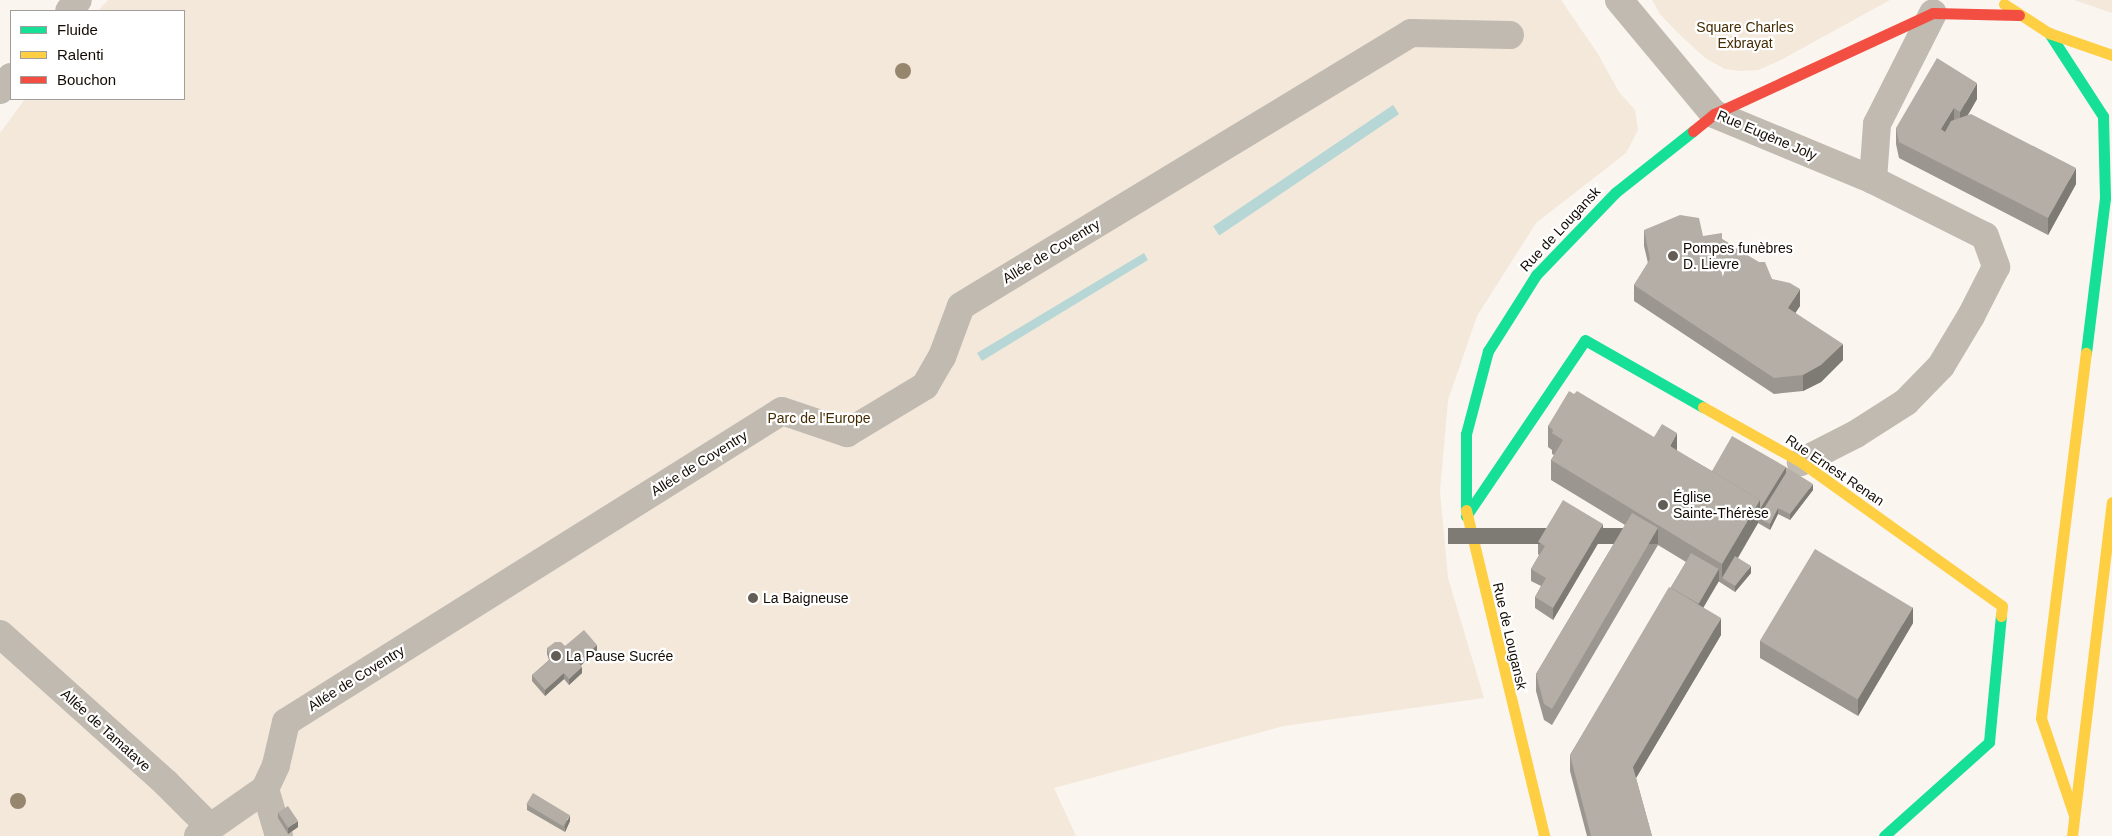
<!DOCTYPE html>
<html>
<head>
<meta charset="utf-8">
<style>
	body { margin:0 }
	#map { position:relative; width:2112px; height:836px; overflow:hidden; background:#faf5ef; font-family:Arial,sans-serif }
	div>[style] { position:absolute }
	.green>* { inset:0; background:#f3e8da }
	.water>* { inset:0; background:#b6d7d6; transform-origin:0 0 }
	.street>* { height:28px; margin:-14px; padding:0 14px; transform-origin:14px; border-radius:14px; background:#c0bab1 }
	.fast>* { height:11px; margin:-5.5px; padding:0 5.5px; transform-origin:5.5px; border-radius:5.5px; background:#16e098 }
	.slow>* { height:11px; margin:-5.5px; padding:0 5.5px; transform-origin:5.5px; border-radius:5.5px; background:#ffcf43 }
	.jam>* { height:11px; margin:-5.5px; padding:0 5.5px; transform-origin:5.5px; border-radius:5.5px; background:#f24e42 }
	.trees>* { width:16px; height:16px; margin:-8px; border-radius:50%; background:#96866d }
	.wall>* { inset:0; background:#9b968f }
	.shaded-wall>* { inset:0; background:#7e7a74; transform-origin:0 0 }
	.building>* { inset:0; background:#b4aea6; transform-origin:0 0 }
	.dots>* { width:14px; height:14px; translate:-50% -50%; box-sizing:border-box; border:2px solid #fff; border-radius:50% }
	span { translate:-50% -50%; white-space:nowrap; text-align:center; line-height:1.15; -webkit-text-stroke:4.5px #fff; paint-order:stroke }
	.park-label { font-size:14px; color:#442c02 }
	.street-label { font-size:14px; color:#120b03 }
	.poi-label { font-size:14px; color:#120b03 }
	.left { translate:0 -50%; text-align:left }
	.legend { position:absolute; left:10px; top:10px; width:175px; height:90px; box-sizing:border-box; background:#fff; border:1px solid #a09d9a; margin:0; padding:6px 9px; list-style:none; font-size:15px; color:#120b03 }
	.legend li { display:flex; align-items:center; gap:10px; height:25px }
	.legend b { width:25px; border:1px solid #a09d9a }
</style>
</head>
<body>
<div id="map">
	<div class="green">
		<div style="clip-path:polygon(108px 0,1561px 0,1598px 54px,1619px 92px,1635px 110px,1638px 130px,1626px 153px,1536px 223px,1477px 316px,1448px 400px,1440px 491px,1448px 578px,1484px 698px,1284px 726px,1054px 788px,1076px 836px,0 836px,0 133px,25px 99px,184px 99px,184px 11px,98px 11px)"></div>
		<div style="clip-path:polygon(1652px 0,1890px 0,1779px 61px,1758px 70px,1741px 71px,1725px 69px,1705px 58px,1676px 31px,1660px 14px)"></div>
		<div style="clip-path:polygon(2074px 0,2112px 0,2112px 13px)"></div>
	</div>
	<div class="water">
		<div style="left:1393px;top:105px;width:11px;height:217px;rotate:56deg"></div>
		<div style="clip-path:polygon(1144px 253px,1148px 260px,982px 361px,977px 353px)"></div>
	</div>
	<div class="street">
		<div style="left:1619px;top:0;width:148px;rotate:50.2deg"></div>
		<div style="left:1714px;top:114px;width:172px;rotate:22.5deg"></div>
		<div style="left:1873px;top:180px;width:125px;rotate:26.6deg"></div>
		<div style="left:1985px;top:236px;width:33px;rotate:70deg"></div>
		<div style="left:1996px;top:267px;width:55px;rotate:117deg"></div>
		<div style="left:1971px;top:316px;width:58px;rotate:121deg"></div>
		<div style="left:1941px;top:366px;width:50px;rotate:134.2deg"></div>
		<div style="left:1906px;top:402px;width:59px;rotate:147.4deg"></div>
		<div style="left:1856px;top:434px;width:62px;rotate:153deg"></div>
		<div style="left:69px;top:11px;width:14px;rotate:-51deg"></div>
		<div style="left:0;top:90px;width:17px;rotate:-50deg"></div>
		<div style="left:1873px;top:180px;width:56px;rotate:-85.9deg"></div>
		<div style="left:1877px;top:124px;width:124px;rotate:-63.2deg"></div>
		<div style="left:0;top:634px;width:223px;rotate:41.9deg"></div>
		<div style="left:166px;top:783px;width:62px;rotate:45deg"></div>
		<div style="left:265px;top:789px;width:49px;rotate:73.4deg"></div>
		<div style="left:198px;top:836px;width:82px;rotate:-35deg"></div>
		<div style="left:265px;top:789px;width:26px;rotate:-65deg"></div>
		<div style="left:276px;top:765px;width:44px;rotate:-76.9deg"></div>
		<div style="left:286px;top:722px;width:585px;rotate:-32.09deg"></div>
		<div style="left:782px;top:411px;width:69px;rotate:18.7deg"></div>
		<div style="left:847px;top:433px;width:91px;rotate:-31.1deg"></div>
		<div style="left:925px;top:386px;width:34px;rotate:-60deg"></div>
		<div style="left:942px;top:357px;width:54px;rotate:-69.6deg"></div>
		<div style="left:961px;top:306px;width:526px;rotate:-31.24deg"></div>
		<div style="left:1411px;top:33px;width:99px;rotate:1.2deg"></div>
	</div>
	<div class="fast">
		<div style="left:2049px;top:33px;width:99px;rotate:57deg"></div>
		<div style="left:2103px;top:116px;width:82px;rotate:88.6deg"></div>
		<div style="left:2105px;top:198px;width:156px;rotate:97deg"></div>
		<div style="left:1466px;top:510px;width:76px;rotate:-90deg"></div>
		<div style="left:1466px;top:434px;width:86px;rotate:-75.2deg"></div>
		<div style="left:1488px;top:351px;width:90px;rotate:-57.7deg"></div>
		<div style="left:1536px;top:275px;width:115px;rotate:-46.1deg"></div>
		<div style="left:1616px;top:192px;width:98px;rotate:-38.4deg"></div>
		<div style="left:1466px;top:516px;width:212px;rotate:-55.9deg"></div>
		<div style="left:1585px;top:340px;width:136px;rotate:29.6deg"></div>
		<div style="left:1884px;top:836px;width:141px;rotate:-41.8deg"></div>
		<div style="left:1989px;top:742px;width:127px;rotate:-84.6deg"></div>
	</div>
	<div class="slow">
		<div style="left:2004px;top:4px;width:54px;rotate:32.8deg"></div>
		<div style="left:2049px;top:33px;width:67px;rotate:19.2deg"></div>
		<div style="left:1703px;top:407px;width:112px;rotate:29.3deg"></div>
		<div style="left:1801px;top:462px;width:247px;rotate:35.6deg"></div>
		<div style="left:2002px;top:606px;width:10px;rotate:96deg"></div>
		<div style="left:1466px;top:510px;width:335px;rotate:76.5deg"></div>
		<div style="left:2074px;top:815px;width:102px;rotate:-108.8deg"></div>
		<div style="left:2041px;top:718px;width:368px;rotate:-83deg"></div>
		<div style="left:2072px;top:836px;width:336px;rotate:-83.2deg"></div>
	</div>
	<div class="jam">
		<div style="left:1693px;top:131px;width:27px;rotate:-39deg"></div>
		<div style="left:1714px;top:114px;width:241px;rotate:-24.8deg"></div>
		<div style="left:1933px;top:13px;width:86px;rotate:1.3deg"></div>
	</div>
	<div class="trees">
		<div style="left:903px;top:71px"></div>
		<div style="left:18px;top:801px"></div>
	</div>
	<div class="wall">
		<div style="clip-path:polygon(1977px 99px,1968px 115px,2076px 184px,2048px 235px,1899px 158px,1896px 144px,1896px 128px)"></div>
		<div style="clip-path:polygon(1644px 230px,1722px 239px,1744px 253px,1772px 279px,1800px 306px,1795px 313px,1843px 360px,1821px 382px,1803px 391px,1774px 394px,1634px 301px,1634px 285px,1648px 263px,1644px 246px)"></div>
		<div style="clip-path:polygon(1574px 394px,1677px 451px,1712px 471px,1813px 490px,1790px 520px,1778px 514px,1770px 530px,1758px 523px,1738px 558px,1751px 573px,1735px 592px,1718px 581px,1703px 608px,1721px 635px,1636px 778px,1652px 836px,1587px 836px,1570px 771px,1570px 755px,1686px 562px,1658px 545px,1552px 725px,1544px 720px,1536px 691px,1536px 674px,1625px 525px,1551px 480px,1551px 460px,1554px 455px,1552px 454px,1552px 450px,1548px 447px,1548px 426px)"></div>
		<div style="clip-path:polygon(1603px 535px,1553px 620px,1535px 608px,1535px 597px,1541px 586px,1531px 581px,1531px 569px,1539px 555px,1538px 554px,1538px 542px)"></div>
		<div style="clip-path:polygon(1913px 623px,1858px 716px,1760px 658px,1760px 641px)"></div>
		<div style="clip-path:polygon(547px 648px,597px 651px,581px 665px,582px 673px,569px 685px,564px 679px,545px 696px,532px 681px,532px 675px,549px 660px,547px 654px)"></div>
		<div style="clip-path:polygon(527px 804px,570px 821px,565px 832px,527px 810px)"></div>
		<div style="clip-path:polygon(278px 812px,298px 827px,288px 834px,278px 818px)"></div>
	</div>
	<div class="shaded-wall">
		<div style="clip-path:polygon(1977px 83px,1977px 99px,1960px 128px,1960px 112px)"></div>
		<div style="clip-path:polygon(1954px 108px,1954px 124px,1941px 146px,1941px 129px)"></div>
		<div style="clip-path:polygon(2076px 168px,2076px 184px,2048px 235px,2048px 218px)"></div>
		<div style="clip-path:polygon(1800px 289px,1800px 306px,1788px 324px,1788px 308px)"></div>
		<div style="clip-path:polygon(1843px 344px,1843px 360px,1821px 382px,1803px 391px,1803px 375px)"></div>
		<div style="clip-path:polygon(1677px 433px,1677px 453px,1670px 446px)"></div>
		<div style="clip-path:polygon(1786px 467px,1786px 479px,1758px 518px,1758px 523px,1725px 579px,1722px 578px,1722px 564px,1760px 500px)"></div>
		<div style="clip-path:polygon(1813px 484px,1813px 490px,1790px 520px,1790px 514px)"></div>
		<div style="clip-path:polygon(1778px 508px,1778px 514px,1770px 530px,1770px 524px)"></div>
		<div style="clip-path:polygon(1603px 524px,1603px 535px,1553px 620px,1553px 608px)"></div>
		<div style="left:1658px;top:528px;width:16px;height:210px;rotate:90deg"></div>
		<div style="clip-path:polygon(1751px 566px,1751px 573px,1735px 592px,1735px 586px)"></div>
		<div style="clip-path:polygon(1719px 569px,1719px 581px,1696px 620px,1696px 608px)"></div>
		<div style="clip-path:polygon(1913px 607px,1913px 623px,1858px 716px,1858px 699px)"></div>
		<div style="clip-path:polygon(1721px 618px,1721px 635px,1633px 783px,1633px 767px)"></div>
		<div style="clip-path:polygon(597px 645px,597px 651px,578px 668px,578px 662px)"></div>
		<div style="clip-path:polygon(582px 667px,582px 673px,569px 685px,569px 679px)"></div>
		<div style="clip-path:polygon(564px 673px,564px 679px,545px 696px,545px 690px)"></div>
		<div style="clip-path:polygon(570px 815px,570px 821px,565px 832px,565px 826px)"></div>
		<div style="clip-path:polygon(298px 821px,298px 827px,288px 834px,288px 828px)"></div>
	</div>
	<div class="building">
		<div style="clip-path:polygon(1937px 58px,1977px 83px,1960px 112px,1954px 108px,1941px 129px,1945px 132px,1951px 121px,1971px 114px,2076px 168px,2048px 218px,1899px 142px,1896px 128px)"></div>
		<div style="clip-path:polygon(1680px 215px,1699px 218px,1703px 236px,1722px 233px,1722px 239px,1737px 248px,1743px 247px,1744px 253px,1759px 262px,1765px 262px,1772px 279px,1790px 283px,1800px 289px,1788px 308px,1843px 344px,1821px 365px,1803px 375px,1774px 378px,1634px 285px,1650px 259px,1644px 230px)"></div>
		<div style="clip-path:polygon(1569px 391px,1574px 394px,1577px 391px,1654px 437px,1662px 424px,1677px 433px,1670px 446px,1760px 500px,1722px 564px,1551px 460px,1563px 440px,1552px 433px,1553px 430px,1548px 426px)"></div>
		<div style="clip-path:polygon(1732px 436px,1786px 467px,1760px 509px,1760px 500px,1712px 471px)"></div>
		<div style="clip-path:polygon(1786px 467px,1813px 484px,1790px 514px,1778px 508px,1770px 524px,1758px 518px,1786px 473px)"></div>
		<div style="clip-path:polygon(1563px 500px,1603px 524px,1553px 608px,1535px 597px,1546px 578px,1531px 569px,1545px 546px,1538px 542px)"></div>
		<div style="clip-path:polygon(1632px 513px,1658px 528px,1552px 709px,1544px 704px,1536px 674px)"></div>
		<div style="left:1815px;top:549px;width:114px;height:107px;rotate:31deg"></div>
		<div style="left:1691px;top:553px;width:32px;height:40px;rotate:30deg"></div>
		<div style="clip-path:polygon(1735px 556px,1751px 566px,1735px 586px,1722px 578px)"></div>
		<div style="clip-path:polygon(1669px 587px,1721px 618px,1633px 767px,1652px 836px,1591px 836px,1570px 755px)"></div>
		<div style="clip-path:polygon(584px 630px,597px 645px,578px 662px,582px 667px,569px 679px,564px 673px,545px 690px,532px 675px,551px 659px,547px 648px,555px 642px,561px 642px,565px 646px)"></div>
		<div style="left:533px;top:793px;width:43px;height:13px;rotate:31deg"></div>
		<div style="left:288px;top:806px;width:18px;height:12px;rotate:56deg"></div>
	</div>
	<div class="dots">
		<div style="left:1673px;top:256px;background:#635d56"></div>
		<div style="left:1663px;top:505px;background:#635d56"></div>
		<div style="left:753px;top:598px;background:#635d56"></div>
		<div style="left:556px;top:656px;background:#635d56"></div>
	</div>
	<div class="park-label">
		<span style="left:1745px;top:35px">Square Charles<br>Exbrayat</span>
		<span style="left:819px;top:418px">Parc de l'Europe</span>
	</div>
	<div class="street-label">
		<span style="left:1767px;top:135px;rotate:23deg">Rue Eugène Joly</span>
		<span style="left:1560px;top:229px;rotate:-47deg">Rue de Lougansk</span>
		<span style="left:1051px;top:251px;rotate:-31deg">Allée de Coventry</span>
		<span style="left:699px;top:463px;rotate:-32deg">Allée de Coventry</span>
		<span style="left:1835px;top:470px;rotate:34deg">Rue Ernest Renan</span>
		<span style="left:1510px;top:636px;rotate:77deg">Rue de Lougansk</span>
		<span style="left:356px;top:678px;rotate:-32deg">Allée de Coventry</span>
		<span style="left:106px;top:730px;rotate:42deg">Allée de Tamatave</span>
	</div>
	<div class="poi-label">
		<span class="left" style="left:1683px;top:256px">Pompes funèbres<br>D. Lievre</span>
		<span class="left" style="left:1673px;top:505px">Église<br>Sainte-Thérèse</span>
		<span class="left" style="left:763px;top:598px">La Baigneuse</span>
		<span class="left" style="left:566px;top:656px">La Pause Sucrée</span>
	</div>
	<ul class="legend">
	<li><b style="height:6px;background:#16e098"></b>Fluide</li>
	<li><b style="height:6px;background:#ffcf43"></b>Ralenti</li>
	<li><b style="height:6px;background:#f24e42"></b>Bouchon</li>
	</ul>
</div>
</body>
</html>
